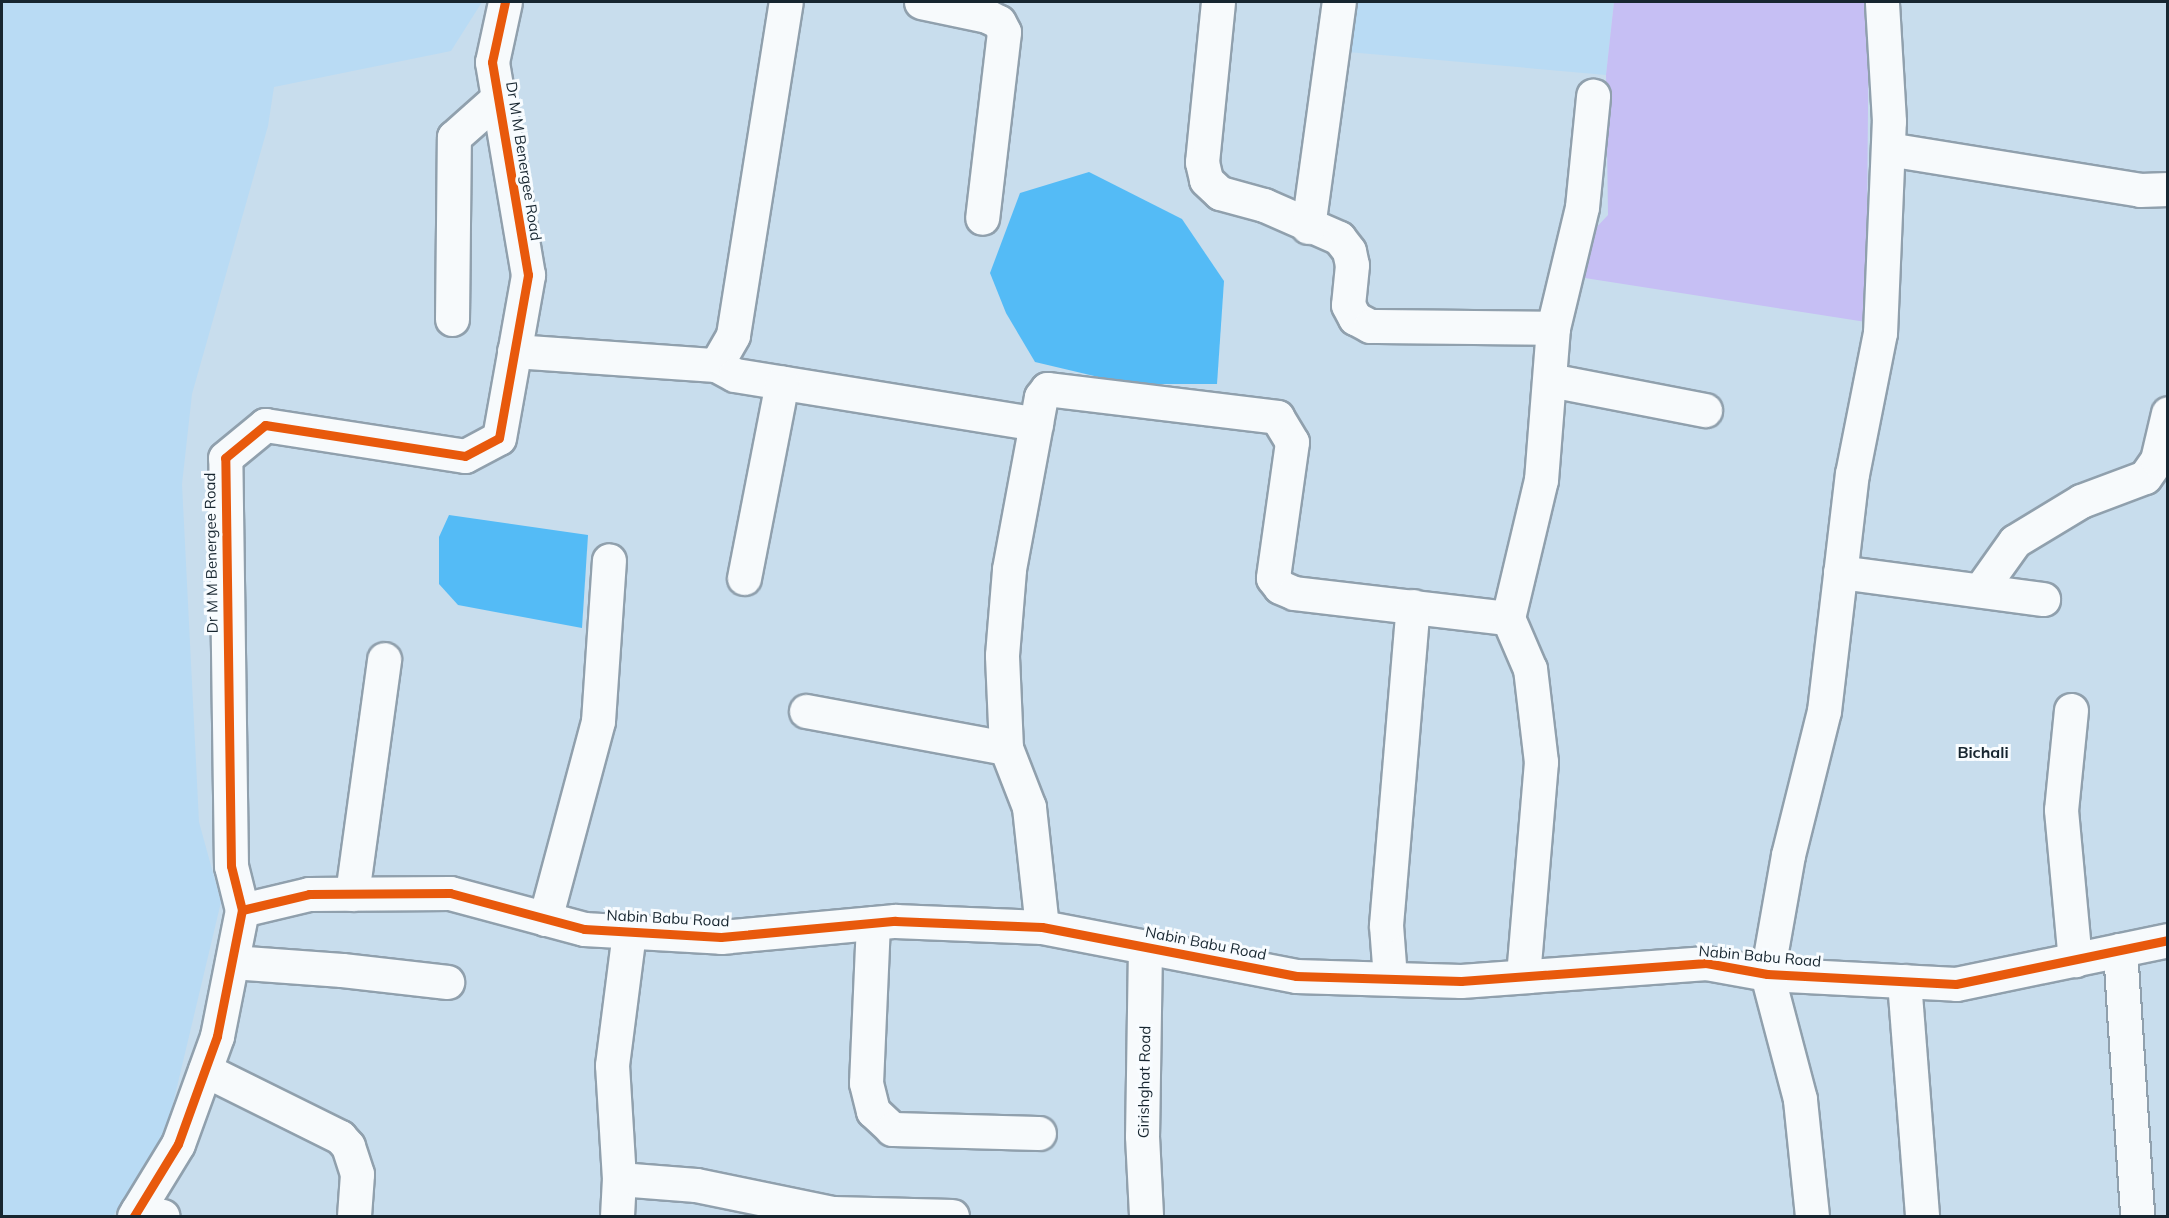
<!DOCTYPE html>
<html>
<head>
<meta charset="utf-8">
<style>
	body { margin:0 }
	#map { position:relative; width:2169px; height:1218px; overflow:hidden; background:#c8dded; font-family:Mulish,sans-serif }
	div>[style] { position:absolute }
	.built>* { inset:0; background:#b9dbf4 }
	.green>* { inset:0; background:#c6bff4 }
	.water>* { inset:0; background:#54bbf6 }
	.roads { filter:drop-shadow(2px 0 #90a0ad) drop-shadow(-2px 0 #90a0ad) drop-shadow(0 2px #90a0ad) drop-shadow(0 -2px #90a0ad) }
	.street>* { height:33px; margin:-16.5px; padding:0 16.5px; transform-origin:16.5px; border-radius:16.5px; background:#f7fafc }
	.secondary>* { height:33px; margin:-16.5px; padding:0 16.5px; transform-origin:16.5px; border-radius:16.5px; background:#f7fafc }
	.cycleway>* { height:9px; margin:-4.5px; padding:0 4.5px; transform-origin:4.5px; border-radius:4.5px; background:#e8590c }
	span { translate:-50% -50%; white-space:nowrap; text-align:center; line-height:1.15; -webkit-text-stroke:6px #f8fcff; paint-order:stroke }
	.street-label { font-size:15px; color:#172630 }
	.neighbourhood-label { font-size:16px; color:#172630; font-weight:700 }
	.frame { position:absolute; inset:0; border:3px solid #172630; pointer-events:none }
</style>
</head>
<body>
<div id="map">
	<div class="built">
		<div style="clip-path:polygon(2px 2px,482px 2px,451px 51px,274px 87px,268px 126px,192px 394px,182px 484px,199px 822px,221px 902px,166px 1133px,113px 1216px,2px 1216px)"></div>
		<div style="clip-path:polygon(1352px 2px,1614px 2px,1606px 75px,1348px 52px)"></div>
	</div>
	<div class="green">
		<div style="clip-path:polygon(1614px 2px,1869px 2px,1866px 322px,1572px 276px,1574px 251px,1608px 215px,1606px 75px)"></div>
	</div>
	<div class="water">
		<div style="clip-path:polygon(1089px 172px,1182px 219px,1224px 281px,1217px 384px,1128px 384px,1035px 362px,1006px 313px,990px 273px,1020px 193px)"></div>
		<div style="clip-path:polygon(449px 515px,588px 535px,582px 628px,458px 605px,439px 584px,439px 537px)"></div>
	</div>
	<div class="roads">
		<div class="street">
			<div style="left:921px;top:2px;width:67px;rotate:12deg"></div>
			<div style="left:987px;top:16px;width:13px;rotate:27deg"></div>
			<div style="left:999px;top:22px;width:11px;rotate:63deg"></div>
			<div style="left:1004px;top:32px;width:187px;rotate:96.7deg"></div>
			<div style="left:1218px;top:2px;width:161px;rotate:95.7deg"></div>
			<div style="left:1202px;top:162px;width:18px;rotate:77deg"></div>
			<div style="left:1206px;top:180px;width:19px;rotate:43deg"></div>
			<div style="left:1220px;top:193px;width:46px;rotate:15.3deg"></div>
			<div style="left:1264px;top:205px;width:82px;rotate:23.7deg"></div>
			<div style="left:1339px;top:238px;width:16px;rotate:52deg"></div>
			<div style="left:1349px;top:251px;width:14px;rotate:78deg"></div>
			<div style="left:1352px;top:265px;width:40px;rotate:95.7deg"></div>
			<div style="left:1348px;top:305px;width:15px;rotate:62deg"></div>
			<div style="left:1355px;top:318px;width:17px;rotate:28deg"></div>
			<div style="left:1370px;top:326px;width:183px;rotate:0.6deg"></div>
			<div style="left:1888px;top:149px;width:255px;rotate:9.2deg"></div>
			<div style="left:2140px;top:190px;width:28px;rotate:-2deg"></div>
			<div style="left:1308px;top:227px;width:227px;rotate:-82.2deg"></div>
			<div style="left:452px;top:319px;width:182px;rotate:-89.4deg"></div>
			<div style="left:454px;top:137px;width:59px;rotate:-41.6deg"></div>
			<div style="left:514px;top:351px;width:202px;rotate:4deg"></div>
			<div style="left:716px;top:365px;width:34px;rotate:-60deg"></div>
			<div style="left:733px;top:335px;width:337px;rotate:-81deg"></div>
			<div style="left:716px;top:365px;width:21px;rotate:28deg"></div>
			<div style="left:735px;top:375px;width:305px;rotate:9.2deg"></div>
			<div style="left:1550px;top:380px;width:158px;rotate:11deg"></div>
			<div style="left:1840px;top:572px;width:205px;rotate:7.6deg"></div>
			<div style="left:744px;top:578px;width:199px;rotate:-79deg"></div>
			<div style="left:1980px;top:590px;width:60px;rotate:-54.5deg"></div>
			<div style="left:2015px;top:541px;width:77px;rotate:-31.2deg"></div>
			<div style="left:2081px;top:501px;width:68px;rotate:-20.6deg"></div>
			<div style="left:2145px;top:477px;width:21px;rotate:-55deg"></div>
			<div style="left:2157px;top:460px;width:48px;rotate:-76.8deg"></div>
			<div style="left:2071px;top:710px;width:100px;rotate:95.7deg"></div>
			<div style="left:2061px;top:810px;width:151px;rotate:84.7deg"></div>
			<div style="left:806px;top:711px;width:203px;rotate:10.5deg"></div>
			<div style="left:352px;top:894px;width:237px;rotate:-82.2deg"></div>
			<div style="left:242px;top:910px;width:69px;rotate:-13.4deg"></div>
			<div style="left:309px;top:894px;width:141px;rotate:-0.4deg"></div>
			<div style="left:450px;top:893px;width:139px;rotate:15deg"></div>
			<div style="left:584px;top:929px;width:137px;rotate:3.3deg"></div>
			<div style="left:721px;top:937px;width:175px;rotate:-5.3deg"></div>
			<div style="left:895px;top:921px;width:147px;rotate:2.3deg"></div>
			<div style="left:1042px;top:927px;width:259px;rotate:10.9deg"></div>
			<div style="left:1296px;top:976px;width:165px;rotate:1.7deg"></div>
			<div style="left:1461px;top:981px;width:246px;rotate:-4.2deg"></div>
			<div style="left:1706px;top:963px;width:62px;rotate:10.2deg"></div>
			<div style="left:1767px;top:974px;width:189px;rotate:3deg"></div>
			<div style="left:1956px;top:984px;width:217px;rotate:-11.7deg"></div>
			<div style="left:545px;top:919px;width:205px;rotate:-75deg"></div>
			<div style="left:598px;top:721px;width:161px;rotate:-86.1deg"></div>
			<div style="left:873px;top:923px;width:160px;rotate:92.5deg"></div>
			<div style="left:866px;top:1083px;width:29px;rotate:76deg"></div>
			<div style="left:873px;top:1111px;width:26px;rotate:43deg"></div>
			<div style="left:892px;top:1129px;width:147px;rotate:1.6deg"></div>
			<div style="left:1042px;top:927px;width:121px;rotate:-96.2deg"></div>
			<div style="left:1029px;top:807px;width:63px;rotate:-111.3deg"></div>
			<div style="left:1006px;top:748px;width:93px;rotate:-92.5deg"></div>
			<div style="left:1002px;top:655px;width:86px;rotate:-85.3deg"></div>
			<div style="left:1009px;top:569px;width:175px;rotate:-79.5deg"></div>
			<div style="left:1041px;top:397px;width:10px;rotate:-53deg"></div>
			<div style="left:1047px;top:389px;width:232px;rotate:6.9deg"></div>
			<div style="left:1277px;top:417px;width:29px;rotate:59deg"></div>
			<div style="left:1292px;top:442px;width:137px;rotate:98deg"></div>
			<div style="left:1273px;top:578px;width:11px;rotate:52deg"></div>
			<div style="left:1280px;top:587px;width:15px;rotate:23deg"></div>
			<div style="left:1294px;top:593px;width:215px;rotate:6.7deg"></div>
			<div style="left:1145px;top:947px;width:189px;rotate:90.9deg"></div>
			<div style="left:1142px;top:1136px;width:80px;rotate:87.1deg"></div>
			<div style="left:2120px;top:950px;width:267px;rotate:86.3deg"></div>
			<div style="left:232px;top:962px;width:110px;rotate:4.2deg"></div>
			<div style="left:342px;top:970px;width:106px;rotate:6.5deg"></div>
			<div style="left:1523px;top:976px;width:215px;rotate:-85.2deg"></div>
			<div style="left:1541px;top:762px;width:94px;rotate:-96.7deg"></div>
			<div style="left:1530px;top:669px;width:56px;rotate:-113.3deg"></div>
			<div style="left:1508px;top:618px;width:142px;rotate:-76.6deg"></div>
			<div style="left:1541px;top:480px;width:152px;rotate:-85.5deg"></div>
			<div style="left:1553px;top:328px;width:124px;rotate:-76.5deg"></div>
			<div style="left:1582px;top:207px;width:112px;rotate:-84.3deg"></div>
			<div style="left:1390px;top:978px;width:53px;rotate:-94.3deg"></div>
			<div style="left:1386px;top:925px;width:320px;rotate:-85.2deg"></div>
			<div style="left:1904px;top:981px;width:236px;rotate:85.6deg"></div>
			<div style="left:205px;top:1070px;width:151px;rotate:26.4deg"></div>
			<div style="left:340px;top:1137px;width:12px;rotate:48deg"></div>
			<div style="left:348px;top:1146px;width:29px;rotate:72deg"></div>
			<div style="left:357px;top:1174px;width:42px;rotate:94.1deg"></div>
			<div style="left:619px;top:1179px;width:77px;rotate:4.5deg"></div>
			<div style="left:696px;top:1185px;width:140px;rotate:11.6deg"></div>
			<div style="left:833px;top:1213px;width:119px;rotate:1.4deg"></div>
			<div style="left:137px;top:1211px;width:26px;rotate:11deg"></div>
			<div style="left:617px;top:1216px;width:37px;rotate:-87deg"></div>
			<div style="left:619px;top:1179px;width:114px;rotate:-93.5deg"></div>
			<div style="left:612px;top:1065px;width:134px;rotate:-82.7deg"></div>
			<div style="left:1812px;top:1216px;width:118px;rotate:-95.9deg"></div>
			<div style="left:1800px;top:1099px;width:129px;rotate:-104.8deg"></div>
			<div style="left:1767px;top:974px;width:121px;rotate:-80deg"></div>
			<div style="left:1788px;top:855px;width:148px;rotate:-76deg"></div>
			<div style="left:1824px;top:711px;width:239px;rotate:-83.3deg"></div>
			<div style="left:1852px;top:474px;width:144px;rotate:-78.8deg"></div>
			<div style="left:1880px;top:333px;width:212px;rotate:-87.6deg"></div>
			<div style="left:1889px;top:121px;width:119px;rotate:-93.4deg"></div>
		</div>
		<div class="secondary">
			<div style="left:134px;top:1216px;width:84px;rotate:-58.6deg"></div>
			<div style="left:178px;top:1144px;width:115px;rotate:-70.1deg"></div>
			<div style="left:217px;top:1036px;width:128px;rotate:-78.8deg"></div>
			<div style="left:242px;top:910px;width:45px;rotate:-104deg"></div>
			<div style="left:231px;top:866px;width:408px;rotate:-90.8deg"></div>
			<div style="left:225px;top:458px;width:52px;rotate:-39.5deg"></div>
			<div style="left:265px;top:425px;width:202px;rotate:8.8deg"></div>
			<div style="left:465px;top:456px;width:38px;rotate:-28deg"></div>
			<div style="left:499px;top:438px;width:166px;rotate:-79.9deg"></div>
			<div style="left:528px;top:275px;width:216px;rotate:-99.6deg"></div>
			<div style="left:492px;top:62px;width:61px;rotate:-77.8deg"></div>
		</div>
	</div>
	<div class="cycleway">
		<div style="left:242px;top:910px;width:69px;rotate:-13.4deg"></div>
		<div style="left:309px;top:894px;width:141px;rotate:-0.4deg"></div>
		<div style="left:450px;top:893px;width:139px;rotate:15deg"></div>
		<div style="left:584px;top:929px;width:137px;rotate:3.3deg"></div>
		<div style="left:721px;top:937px;width:175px;rotate:-5.3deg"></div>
		<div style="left:895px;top:921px;width:147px;rotate:2.3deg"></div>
		<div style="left:1042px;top:927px;width:259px;rotate:10.9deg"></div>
		<div style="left:1296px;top:976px;width:165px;rotate:1.7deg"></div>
		<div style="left:1461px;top:981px;width:246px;rotate:-4.2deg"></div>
		<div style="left:1706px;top:963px;width:62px;rotate:10.2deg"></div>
		<div style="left:1767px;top:974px;width:189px;rotate:3deg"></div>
		<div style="left:1956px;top:984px;width:217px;rotate:-11.7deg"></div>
		<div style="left:134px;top:1216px;width:84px;rotate:-58.6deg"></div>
		<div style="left:178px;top:1144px;width:115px;rotate:-70.1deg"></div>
		<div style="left:217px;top:1036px;width:128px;rotate:-78.8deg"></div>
		<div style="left:242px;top:910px;width:45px;rotate:-104deg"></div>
		<div style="left:231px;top:866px;width:408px;rotate:-90.8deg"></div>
		<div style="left:225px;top:458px;width:52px;rotate:-39.5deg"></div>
		<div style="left:265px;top:425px;width:202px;rotate:8.8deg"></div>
		<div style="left:465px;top:456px;width:38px;rotate:-28deg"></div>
		<div style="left:499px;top:438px;width:166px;rotate:-79.9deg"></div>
		<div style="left:528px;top:275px;width:216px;rotate:-99.6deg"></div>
		<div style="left:492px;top:62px;width:61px;rotate:-77.8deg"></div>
	</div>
	<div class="street-label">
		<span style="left:524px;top:161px;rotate:81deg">Dr M M Benergee Road</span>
		<span style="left:211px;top:553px;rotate:-91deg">Dr M M Benergee Road</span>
		<span style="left:668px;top:918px;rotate:3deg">Nabin Babu Road</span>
		<span style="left:1206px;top:943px;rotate:11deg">Nabin Babu Road</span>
		<span style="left:1760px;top:956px;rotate:5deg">Nabin Babu Road</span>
		<span style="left:1144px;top:1082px;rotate:-89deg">Girishghat Road</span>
	</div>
	<div class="neighbourhood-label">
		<span style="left:1983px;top:752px">Bichali</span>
	</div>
	<div class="frame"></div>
</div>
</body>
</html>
